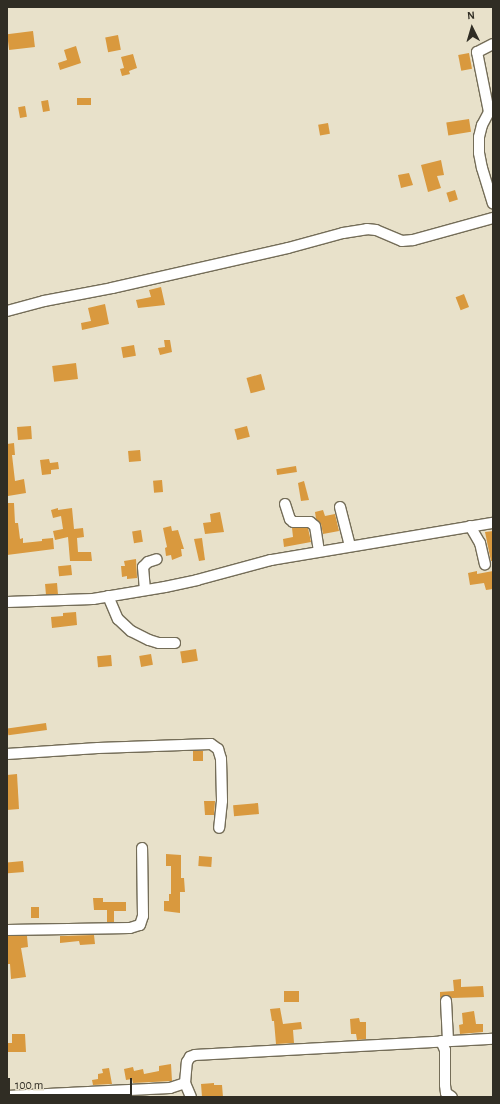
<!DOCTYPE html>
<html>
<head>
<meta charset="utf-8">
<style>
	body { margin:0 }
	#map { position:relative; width:500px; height:1104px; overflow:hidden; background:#e8e1ca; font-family:"Alegreya Sans",sans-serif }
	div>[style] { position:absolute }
	.building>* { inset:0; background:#d9993e; transform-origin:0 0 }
	.roads { filter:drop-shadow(1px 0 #746d58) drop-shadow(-1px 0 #746d58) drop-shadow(0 1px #746d58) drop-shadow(0 -1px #746d58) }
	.minor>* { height:10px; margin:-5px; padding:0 5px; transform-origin:5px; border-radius:5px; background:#fff }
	span { translate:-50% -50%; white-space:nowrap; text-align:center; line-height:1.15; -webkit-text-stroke:4px #e8e1ca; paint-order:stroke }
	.frame { position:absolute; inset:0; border:8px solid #302d24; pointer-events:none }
	.north { position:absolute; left:452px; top:8px; width:40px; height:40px; -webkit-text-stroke:3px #e8e1ca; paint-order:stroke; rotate:355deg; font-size:11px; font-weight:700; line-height:16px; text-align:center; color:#302d24 }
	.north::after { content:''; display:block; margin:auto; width:14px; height:18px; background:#302d24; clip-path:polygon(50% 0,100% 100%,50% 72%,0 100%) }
	.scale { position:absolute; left:8px; top:1078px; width:124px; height:18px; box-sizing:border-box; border:2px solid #302d24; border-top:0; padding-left:5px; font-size:12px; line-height:14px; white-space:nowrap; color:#302d24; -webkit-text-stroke:3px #e8e1ca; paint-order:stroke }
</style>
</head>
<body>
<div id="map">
	<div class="building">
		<div style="left:33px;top:31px;width:16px;height:26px;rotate:83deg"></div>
		<div style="left:118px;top:35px;width:15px;height:13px;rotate:79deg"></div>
		<div style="clip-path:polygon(76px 46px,81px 63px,60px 70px,58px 63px,67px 60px,64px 50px)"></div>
		<div style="left:469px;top:53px;width:16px;height:11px;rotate:79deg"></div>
		<div style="clip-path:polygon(133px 54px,137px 68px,129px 71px,130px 74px,122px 76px,120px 69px,124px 68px,121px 57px)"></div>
		<div style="left:91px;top:98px;width:7px;height:14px;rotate:90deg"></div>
		<div style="left:48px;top:100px;width:11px;height:7px;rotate:80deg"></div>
		<div style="left:25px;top:106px;width:11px;height:7px;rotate:80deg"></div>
		<div style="left:469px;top:119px;width:13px;height:23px;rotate:81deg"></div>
		<div style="left:328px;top:123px;width:11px;height:10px;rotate:80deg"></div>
		<div style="clip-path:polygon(441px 160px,444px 175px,437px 176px,441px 188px,428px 192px,421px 165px)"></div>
		<div style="clip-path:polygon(409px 173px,413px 185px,401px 188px,398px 175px)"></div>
		<div style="left:455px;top:190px;width:10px;height:9px;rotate:73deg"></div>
		<div style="clip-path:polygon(161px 287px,165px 305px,138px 308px,136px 300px,151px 297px,149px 290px)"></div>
		<div style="left:464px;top:294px;width:14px;height:9px;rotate:69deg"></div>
		<div style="clip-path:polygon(105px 304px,109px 324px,82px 330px,81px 323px,91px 321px,88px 308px)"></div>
		<div style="clip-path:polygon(164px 340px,170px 340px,172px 352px,160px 355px,158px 348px,165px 347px)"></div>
		<div style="left:134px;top:345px;width:11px;height:13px;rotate:80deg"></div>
		<div style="left:76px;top:363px;width:16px;height:24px;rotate:83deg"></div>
		<div style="left:261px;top:374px;width:16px;height:15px;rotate:75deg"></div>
		<div style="left:31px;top:426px;width:13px;height:14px;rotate:86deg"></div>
		<div style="left:247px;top:426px;width:11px;height:13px;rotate:75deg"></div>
		<div style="clip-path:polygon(14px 443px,15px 455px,12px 455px,15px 481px,24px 479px,26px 493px,8px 496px,7px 444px)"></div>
		<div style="left:140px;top:450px;width:11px;height:12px;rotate:85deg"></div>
		<div style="clip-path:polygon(49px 459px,50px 463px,58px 462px,59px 469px,51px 470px,51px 474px,42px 475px,40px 460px)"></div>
		<div style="left:296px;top:466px;width:6px;height:20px;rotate:81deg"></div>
		<div style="left:162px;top:480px;width:12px;height:9px;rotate:85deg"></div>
		<div style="clip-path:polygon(304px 481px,309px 500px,301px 501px,298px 483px)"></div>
		<div style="clip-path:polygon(7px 503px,14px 503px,15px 523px,18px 523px,20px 539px,23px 538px,23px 543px,42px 541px,42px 539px,53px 538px,54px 549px,7px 555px)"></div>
		<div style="clip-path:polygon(58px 508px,58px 510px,72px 508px,74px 529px,83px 528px,84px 537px,77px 538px,78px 552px,91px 552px,92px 561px,70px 561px,68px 537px,55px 540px,53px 531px,63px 529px,61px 516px,53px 518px,51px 510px)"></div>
		<div style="clip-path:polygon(323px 510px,325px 516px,335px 514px,339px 531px,323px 534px,321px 524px,316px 519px,315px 512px)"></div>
		<div style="clip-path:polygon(220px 512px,224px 532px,205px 534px,203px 523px,211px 522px,210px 514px)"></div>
		<div style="clip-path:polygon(171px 526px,172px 531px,178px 530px,184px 549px,181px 549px,182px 556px,172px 560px,171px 555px,166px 556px,165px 548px,167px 547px,163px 528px)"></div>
		<div style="clip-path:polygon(292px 528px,308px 528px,311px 542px,284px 547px,283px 539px,293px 537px)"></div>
		<div style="left:141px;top:530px;width:12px;height:9px;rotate:81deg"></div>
		<div style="clip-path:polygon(493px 531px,493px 561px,491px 561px,485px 532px)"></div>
		<div style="clip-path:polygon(202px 538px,205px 560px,199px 561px,194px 539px)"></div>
		<div style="clip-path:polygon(136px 559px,137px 578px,127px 579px,127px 576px,122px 577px,121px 566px,125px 566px,124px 561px)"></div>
		<div style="left:71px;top:565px;width:10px;height:13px;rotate:84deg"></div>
		<div style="clip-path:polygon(477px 571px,477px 574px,493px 571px,493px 589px,486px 590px,484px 583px,470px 585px,468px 573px)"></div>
		<div style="left:57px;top:583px;width:11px;height:12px;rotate:85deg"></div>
		<div style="clip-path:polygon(76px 612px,77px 625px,52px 628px,51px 617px,63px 616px,63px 613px)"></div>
		<div style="left:196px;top:649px;width:12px;height:16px;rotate:81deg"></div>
		<div style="left:151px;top:654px;width:11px;height:12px;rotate:80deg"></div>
		<div style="left:111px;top:655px;width:11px;height:14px;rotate:85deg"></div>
		<div style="left:46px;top:723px;width:7px;height:39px;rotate:82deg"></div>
		<div style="left:193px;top:751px;width:10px;height:10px"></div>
		<div style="clip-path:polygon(17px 774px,19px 809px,7px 810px,7px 775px)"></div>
		<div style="clip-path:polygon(204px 801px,215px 801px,214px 815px,205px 815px)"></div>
		<div style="left:258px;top:803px;width:11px;height:25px;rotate:85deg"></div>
		<div style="clip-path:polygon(166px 854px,181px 855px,181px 878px,184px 878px,185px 892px,180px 892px,180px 913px,164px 911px,164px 901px,169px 901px,169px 894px,171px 894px,171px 866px,166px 866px)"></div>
		<div style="left:199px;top:856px;width:13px;height:10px;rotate:4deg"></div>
		<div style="left:23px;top:861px;width:11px;height:16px;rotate:85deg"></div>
		<div style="clip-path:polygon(93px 898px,103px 898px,103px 902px,126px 902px,126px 911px,114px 911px,114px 922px,107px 922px,107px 910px,94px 910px)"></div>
		<div style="left:31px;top:907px;width:8px;height:11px"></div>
		<div style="clip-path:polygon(94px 935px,95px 944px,80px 945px,79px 941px,60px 943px,60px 936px)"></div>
		<div style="clip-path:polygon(7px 936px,27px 936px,28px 947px,21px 948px,26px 977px,11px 979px,10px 964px,7px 964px)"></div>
		<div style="clip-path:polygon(461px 979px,461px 987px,483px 986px,484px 997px,452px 998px,446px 995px,440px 998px,440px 992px,454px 991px,453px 980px)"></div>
		<div style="left:299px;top:991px;width:11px;height:15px;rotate:90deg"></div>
		<div style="clip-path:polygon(280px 1008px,283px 1024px,301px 1022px,302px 1029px,293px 1030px,294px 1043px,276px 1044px,274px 1021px,272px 1021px,270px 1009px)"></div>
		<div style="clip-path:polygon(474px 1011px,476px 1024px,483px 1024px,483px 1032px,460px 1034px,459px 1025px,463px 1024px,462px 1013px)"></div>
		<div style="clip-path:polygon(359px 1018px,360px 1022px,366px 1022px,366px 1039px,357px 1040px,356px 1034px,351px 1034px,350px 1019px)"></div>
		<div style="clip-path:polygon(12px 1034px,25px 1034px,26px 1052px,7px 1052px,7px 1043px,12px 1043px)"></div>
		<div style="clip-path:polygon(171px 1064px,172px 1081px,133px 1083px,132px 1079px,126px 1080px,124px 1069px,133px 1067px,134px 1071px,143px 1069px,144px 1074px,159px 1071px,159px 1066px)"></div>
		<div style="clip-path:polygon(109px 1068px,112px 1084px,93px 1085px,92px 1080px,98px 1079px,98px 1074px,103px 1073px,102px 1069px)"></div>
		<div style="clip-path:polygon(214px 1083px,214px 1085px,222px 1085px,223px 1097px,202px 1097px,201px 1084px)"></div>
	</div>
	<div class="roads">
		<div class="minor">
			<div style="left:493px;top:44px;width:18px;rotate:153deg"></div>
			<div style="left:477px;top:52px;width:61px;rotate:78.7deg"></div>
			<div style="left:489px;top:112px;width:15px;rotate:118deg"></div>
			<div style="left:482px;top:125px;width:12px;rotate:104deg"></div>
			<div style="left:479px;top:137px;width:16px;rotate:90deg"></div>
			<div style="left:479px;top:153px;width:15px;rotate:79deg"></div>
			<div style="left:482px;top:168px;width:37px;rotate:73deg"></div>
			<div style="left:7px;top:311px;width:38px;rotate:-15deg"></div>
			<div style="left:44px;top:301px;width:69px;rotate:-10.8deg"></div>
			<div style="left:112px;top:288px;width:180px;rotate:-12.8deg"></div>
			<div style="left:288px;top:248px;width:57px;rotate:-15.3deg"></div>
			<div style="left:343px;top:233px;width:24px;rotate:-9deg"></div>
			<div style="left:367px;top:229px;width:9px;rotate:6deg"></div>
			<div style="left:376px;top:230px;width:28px;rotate:23deg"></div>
			<div style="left:402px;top:241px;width:11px;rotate:-5deg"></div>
			<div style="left:413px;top:240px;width:83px;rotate:-15.4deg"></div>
			<div style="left:285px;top:504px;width:16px;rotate:72deg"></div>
			<div style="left:290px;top:519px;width:4px;rotate:45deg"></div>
			<div style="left:293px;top:522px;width:17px"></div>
			<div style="left:310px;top:522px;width:6px;rotate:39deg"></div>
			<div style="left:315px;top:526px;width:25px;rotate:81deg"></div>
			<div style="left:340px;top:507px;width:40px;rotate:75.6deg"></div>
			<div style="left:470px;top:526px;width:20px;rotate:60deg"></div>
			<div style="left:480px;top:543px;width:22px;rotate:77deg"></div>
			<div style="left:145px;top:590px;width:23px;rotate:-95deg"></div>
			<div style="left:143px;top:567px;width:7px;rotate:-45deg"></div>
			<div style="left:148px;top:562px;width:9px;rotate:-18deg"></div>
			<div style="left:108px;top:596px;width:25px;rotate:67deg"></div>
			<div style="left:118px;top:619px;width:18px;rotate:43deg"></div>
			<div style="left:131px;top:631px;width:20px;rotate:27deg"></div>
			<div style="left:149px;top:640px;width:10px;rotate:17deg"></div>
			<div style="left:159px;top:643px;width:16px"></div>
			<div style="left:7px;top:602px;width:86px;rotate:-2deg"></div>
			<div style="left:93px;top:599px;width:73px;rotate:-9.5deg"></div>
			<div style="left:165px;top:587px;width:33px;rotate:-12deg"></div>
			<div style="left:197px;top:580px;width:77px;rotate:-15.1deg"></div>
			<div style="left:271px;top:560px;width:225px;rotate:-9.5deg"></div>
			<div style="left:7px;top:754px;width:91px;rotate:-3.8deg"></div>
			<div style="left:98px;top:748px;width:113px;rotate:-2deg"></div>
			<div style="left:211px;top:744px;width:9px;rotate:36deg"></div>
			<div style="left:218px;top:749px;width:10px;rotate:73deg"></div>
			<div style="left:221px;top:759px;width:42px;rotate:88.6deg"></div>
			<div style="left:222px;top:801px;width:27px;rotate:96deg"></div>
			<div style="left:7px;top:930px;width:123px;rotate:-0.9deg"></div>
			<div style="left:130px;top:928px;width:10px;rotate:-17deg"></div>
			<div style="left:140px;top:925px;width:9px;rotate:-72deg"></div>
			<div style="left:143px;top:916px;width:68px;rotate:-90.8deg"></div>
			<div style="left:446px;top:1001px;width:40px;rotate:87.1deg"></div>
			<div style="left:441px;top:1041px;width:10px;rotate:66deg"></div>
			<div style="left:445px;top:1050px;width:35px;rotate:90deg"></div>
			<div style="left:445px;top:1085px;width:8px;rotate:83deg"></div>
			<div style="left:446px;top:1093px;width:7px;rotate:34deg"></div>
			<div style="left:185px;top:1083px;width:15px;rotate:67deg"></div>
			<div style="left:7px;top:1096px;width:163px;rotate:-2.8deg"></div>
			<div style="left:170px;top:1088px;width:16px;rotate:-18deg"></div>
			<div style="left:185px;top:1083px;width:21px;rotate:-85deg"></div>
			<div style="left:187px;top:1062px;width:6px;rotate:-59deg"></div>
			<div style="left:190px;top:1057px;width:5px;rotate:-22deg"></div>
			<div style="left:195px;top:1055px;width:298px;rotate:-3.1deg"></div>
		</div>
	</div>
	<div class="frame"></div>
	<div class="north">N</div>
	<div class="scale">100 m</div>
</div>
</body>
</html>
